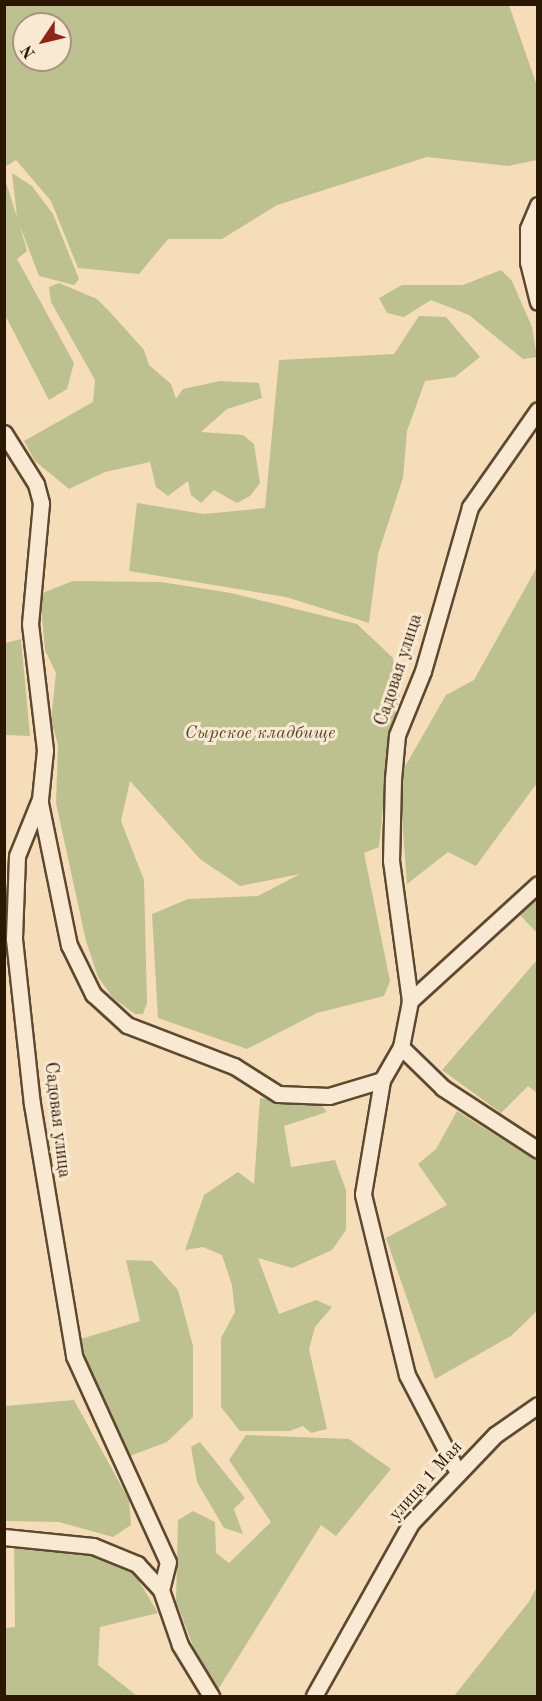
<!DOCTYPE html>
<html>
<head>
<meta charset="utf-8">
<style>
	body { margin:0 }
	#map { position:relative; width:542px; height:1701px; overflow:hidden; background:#f6ddb9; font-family:"Old Standard TT",serif }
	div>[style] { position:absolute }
	.green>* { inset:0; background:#bdc08f }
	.roads { filter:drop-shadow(2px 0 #5d4930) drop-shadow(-2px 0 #5d4930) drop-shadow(0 2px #5d4930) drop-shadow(0 -2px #5d4930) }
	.street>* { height:15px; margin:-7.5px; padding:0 7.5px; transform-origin:7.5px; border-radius:7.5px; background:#f9e9d2 }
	span { translate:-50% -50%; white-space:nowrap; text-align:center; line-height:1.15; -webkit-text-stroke:6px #f9e9d2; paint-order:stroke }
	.street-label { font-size:18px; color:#2a1802 }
	.park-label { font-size:18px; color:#564a2c; font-style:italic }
	.frame { position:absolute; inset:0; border:6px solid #2a1802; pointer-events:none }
	.north { position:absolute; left:12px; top:12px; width:60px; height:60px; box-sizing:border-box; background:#f9e9d2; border:2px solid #a6957f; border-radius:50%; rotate:235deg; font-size:16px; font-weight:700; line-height:24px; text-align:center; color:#2a1802 }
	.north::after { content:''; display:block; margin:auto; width:21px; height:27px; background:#8f2418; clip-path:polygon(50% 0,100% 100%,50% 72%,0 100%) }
</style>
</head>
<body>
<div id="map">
	<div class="green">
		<div style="clip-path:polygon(evenodd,5px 4px,509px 5px,537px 86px,537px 160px,508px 166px,427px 157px,277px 205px,222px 239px,168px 239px,139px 274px,78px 268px,51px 201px,16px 160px,5px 167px,5px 4px,24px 24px,60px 24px,60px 60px,24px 60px,24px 24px)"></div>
		<div style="clip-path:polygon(12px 173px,32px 186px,53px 214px,79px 279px,74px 285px,39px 276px,20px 226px,27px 251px,17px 259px,74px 363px,67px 389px,49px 400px,5px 315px,5px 179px,17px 217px)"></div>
		<div style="clip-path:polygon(501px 270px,512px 281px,532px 327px,537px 357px,523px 359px,469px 315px,449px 307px,431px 300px,404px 317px,387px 313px,379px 298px,402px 285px,463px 285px)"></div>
		<div style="clip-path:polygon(59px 283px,97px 299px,109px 311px,144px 350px,149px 365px,171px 384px,176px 399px,183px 389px,220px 381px,259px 383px,262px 398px,227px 409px,201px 432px,243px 435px,254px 444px,260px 483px,250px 496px,237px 503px,214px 490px,201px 503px,191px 495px,188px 481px,168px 496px,156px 487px,150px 462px,105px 472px,69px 489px,35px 461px,24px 441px,93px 402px,95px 380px,51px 302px,49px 287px)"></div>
		<div style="clip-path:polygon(419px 316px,446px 317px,480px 357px,455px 377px,425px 381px,407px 431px,403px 478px,378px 554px,369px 623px,286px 597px,129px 571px,137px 503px,204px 514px,265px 508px,279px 360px,394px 354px)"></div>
		<div style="clip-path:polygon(537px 567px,537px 783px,476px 866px,448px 852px,407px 884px,399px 777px,446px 695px,474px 680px)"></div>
		<div style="clip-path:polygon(73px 581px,161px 582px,231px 593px,357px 624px,393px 658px,400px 698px,391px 729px,379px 847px,364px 853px,390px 981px,384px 996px,317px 1013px,247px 1049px,158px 1018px,152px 914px,188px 899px,258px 896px,300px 874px,240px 886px,200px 859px,130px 781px,121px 821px,144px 880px,147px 1003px,143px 1014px,135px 1014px,113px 998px,98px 977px,86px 941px,56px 803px,58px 745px,51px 720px,56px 673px,45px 650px,40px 594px)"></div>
		<div style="clip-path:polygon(21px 639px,30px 736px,5px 735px,5px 643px)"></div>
		<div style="clip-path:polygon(537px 896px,537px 933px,519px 914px)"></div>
		<div style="clip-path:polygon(537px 960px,537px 1093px,528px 1086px,501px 1113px,442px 1070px)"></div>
		<div style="clip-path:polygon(260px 1098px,322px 1106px,327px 1112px,284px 1126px,291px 1167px,335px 1160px,346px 1190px,346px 1230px,332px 1250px,292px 1268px,258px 1258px,279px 1314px,316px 1300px,332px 1307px,315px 1327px,309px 1349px,327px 1429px,311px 1433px,303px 1426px,290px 1431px,240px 1431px,221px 1407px,221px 1338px,235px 1312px,232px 1285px,222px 1255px,203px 1247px,185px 1250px,204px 1195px,238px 1172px,254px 1184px)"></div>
		<div style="clip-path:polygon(457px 1111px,537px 1161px,537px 1311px,511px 1336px,435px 1379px,386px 1238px,447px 1205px,418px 1164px,436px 1149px)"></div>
		<div style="clip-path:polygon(126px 1260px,152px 1261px,178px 1290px,193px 1346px,193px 1417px,167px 1442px,130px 1456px,90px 1374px,81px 1339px,140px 1321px)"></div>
		<div style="clip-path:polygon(74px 1400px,129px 1500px,131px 1525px,113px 1537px,59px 1522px,5px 1521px,5px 1406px)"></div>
		<div style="clip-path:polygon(246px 1435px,349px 1439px,391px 1469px,336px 1536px,321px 1525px,217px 1691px,202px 1670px,176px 1601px,178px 1520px,193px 1511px,215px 1522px,216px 1553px,229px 1563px,271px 1522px,229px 1460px)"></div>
		<div style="clip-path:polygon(200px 1442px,245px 1498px,234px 1509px,243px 1534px,224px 1528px,197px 1482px,191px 1447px)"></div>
		<div style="clip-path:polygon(14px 1543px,70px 1547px,119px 1561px,133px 1571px,158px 1613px,100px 1627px,98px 1665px,137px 1696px,5px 1696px,5px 1628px,15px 1627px)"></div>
		<div style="clip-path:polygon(537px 1587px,537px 1696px,454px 1696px,528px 1603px)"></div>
	</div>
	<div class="roads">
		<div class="street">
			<div style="left:538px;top:205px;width:26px;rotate:113deg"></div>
			<div style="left:528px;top:229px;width:33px;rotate:90deg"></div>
			<div style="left:528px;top:262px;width:41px;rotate:76deg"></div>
			<div style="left:4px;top:433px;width:60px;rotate:57.9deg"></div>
			<div style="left:36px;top:484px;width:20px;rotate:75deg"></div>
			<div style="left:41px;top:503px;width:121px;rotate:95.2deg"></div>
			<div style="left:30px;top:624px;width:127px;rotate:83.2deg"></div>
			<div style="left:45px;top:750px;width:49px;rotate:95.8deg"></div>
			<div style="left:40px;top:799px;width:61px;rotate:112deg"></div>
			<div style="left:17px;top:856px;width:83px;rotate:92.1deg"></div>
			<div style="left:14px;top:939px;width:166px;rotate:83.8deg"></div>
			<div style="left:32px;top:1104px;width:255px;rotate:80.5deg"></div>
			<div style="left:74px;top:1356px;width:226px;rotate:65.5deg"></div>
			<div style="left:168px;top:1562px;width:29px;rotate:104deg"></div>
			<div style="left:161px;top:1590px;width:58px;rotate:70.9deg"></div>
			<div style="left:180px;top:1645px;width:60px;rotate:58.7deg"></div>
			<div style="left:40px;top:803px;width:145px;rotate:78.5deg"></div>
			<div style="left:69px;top:945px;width:55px;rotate:63.9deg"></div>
			<div style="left:93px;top:994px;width:46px;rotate:42.4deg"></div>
			<div style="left:127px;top:1025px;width:115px;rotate:21deg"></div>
			<div style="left:234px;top:1066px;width:52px;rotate:32.5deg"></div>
			<div style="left:278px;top:1094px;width:51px;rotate:2.2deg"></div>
			<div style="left:329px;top:1096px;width:55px;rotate:-16.8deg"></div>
			<div style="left:410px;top:1001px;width:173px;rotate:-42.4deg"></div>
			<div style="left:401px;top:1047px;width:59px;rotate:44.3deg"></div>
			<div style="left:443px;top:1088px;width:113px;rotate:33.1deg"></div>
			<div style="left:457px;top:1471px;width:108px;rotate:-117.5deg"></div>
			<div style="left:407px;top:1375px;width:186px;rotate:-103.7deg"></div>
			<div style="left:363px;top:1194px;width:116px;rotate:-80.5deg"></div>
			<div style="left:382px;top:1080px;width:38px;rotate:-60deg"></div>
			<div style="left:401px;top:1047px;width:47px;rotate:-78.9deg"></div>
			<div style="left:410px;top:1001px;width:141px;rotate:-97.7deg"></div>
			<div style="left:391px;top:861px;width:82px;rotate:-88.6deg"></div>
			<div style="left:393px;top:779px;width:44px;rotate:-84.8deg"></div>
			<div style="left:397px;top:735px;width:69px;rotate:-67.9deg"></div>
			<div style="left:423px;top:671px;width:171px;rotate:-74deg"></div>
			<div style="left:470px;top:507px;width:118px;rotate:-55deg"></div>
			<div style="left:4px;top:1537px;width:89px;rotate:5.8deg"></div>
			<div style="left:93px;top:1546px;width:48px;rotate:22.2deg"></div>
			<div style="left:137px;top:1564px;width:35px;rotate:47deg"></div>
			<div style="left:314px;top:1696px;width:198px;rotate:-60.7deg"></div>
			<div style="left:411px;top:1523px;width:122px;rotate:-46.3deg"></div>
			<div style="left:495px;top:1435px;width:52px;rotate:-34.9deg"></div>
		</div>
	</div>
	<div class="street-label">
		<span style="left:399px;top:670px;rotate:-72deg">Садовая улица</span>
		<span style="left:57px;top:1120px;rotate:83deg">Садовая улица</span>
		<span style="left:426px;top:1481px;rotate:-48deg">улица 1 Мая</span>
	</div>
	<div class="park-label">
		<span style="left:260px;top:733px">Сырское кладбище</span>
	</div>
	<div class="frame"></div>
	<div class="north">N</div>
</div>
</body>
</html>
